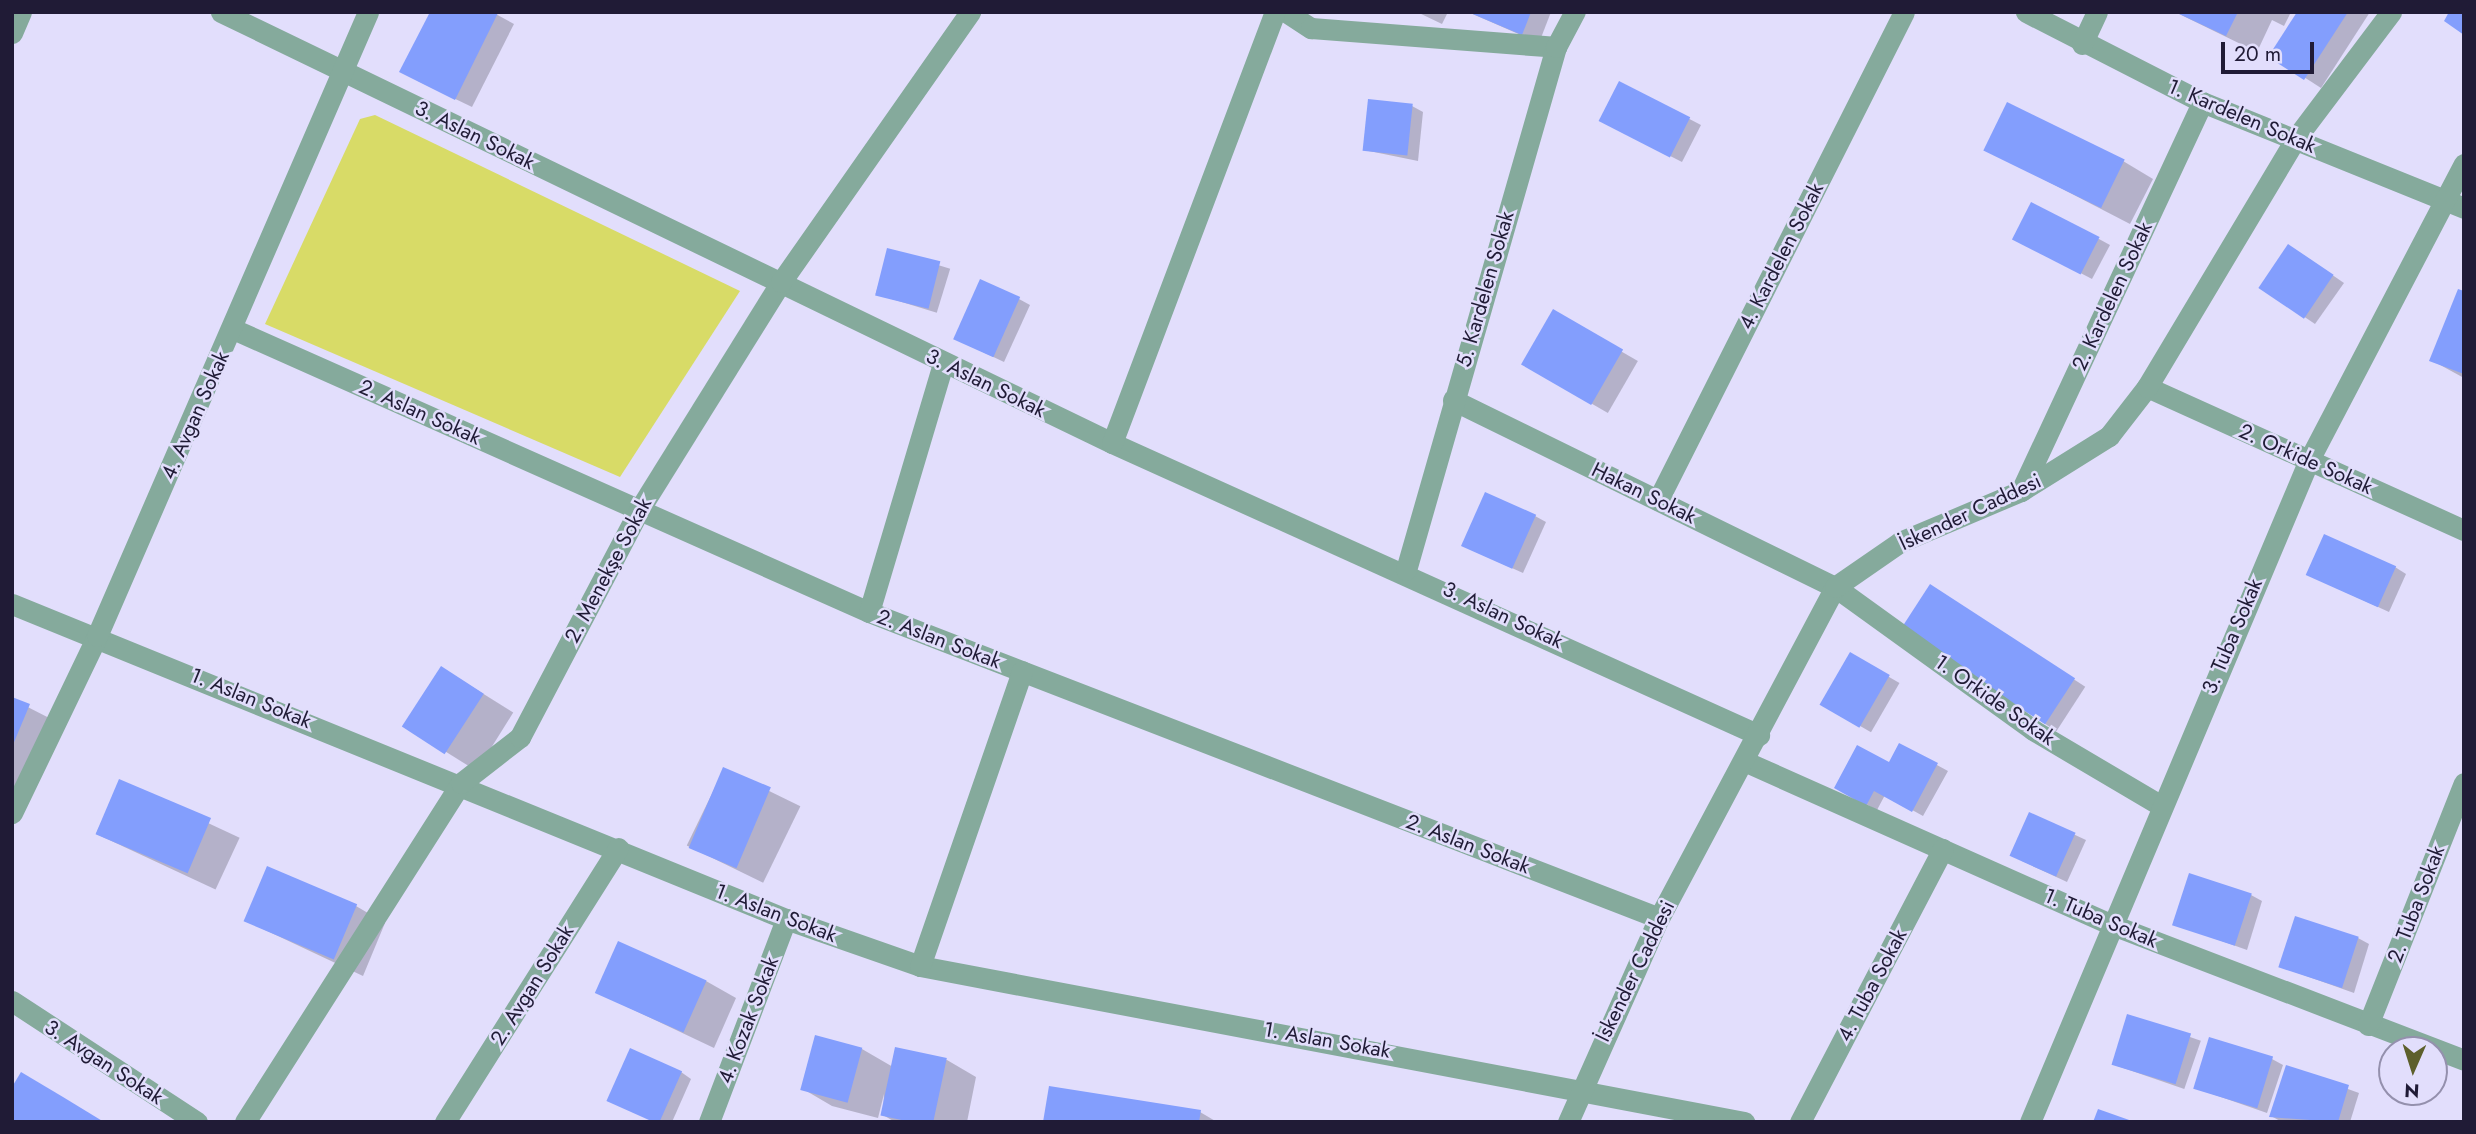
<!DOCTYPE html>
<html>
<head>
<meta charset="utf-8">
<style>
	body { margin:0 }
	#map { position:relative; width:2476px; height:1134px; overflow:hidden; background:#e2defc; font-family:Jost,sans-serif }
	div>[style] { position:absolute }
	.green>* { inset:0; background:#d8db67 }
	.shadow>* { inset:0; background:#0003; transform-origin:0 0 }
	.building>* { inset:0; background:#839efd; transform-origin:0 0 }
	.minor>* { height:21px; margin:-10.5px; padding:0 10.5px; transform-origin:10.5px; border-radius:10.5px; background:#85aa9c }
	span { translate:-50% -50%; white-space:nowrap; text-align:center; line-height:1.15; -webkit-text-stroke:5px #e2defc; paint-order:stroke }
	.street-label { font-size:21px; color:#201b36 }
	.frame { position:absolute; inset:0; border:14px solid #201b36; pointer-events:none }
	.north { position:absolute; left:2378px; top:1036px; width:70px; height:70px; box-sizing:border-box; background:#e2defc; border:2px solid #9490ad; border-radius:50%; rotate:183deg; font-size:19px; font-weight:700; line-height:28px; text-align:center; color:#201b36 }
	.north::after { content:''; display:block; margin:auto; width:24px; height:32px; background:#5d5f2c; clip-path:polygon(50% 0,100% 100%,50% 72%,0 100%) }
	.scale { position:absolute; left:2221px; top:42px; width:93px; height:32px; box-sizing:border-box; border:4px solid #201b36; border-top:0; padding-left:9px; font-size:21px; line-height:24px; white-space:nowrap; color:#201b36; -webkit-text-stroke:5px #e2defc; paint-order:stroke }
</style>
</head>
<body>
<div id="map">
	<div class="green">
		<div style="clip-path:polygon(375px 115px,740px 291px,620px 477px,265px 324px,360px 119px)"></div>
	</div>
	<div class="shadow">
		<div style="clip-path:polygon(432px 12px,492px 12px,514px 24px,472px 107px,418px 81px)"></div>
		<div style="clip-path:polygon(1417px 12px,1448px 12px,1442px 24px)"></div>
		<div style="clip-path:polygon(1468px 12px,1551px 12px,1539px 43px)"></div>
		<div style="clip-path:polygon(2175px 12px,2291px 12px,2284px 26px,2272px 20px,2257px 52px)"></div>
		<div style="clip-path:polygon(2299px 12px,2370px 12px,2321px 88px,2271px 56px)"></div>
		<div style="clip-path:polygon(1620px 83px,1701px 125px,1682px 162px,1611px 126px)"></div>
		<div style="clip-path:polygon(1412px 106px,1423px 112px,1418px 161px,1364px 150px)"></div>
		<div style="clip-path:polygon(1985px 149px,2123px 161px,2153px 179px,2130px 224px)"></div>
		<div style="clip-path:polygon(2099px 239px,2110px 245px,2092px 279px,2025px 244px)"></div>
		<div style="left:889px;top:250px;width:64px;height:46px;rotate:17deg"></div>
		<div style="clip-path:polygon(2299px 252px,2344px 283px,2315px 324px,2260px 287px)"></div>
		<div style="clip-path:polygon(2464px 293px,2464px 378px,2431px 360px)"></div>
		<div style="clip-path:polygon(1019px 299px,1030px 305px,1004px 362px,966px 344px)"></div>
		<div style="left:1553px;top:312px;width:98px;height:60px;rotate:30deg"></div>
		<div style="clip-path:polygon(1535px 516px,1546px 522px,1523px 573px,1474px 551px)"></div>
		<div style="clip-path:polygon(2395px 567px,2406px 574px,2389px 612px,2308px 575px)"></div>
		<div style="left:1941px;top:593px;width:172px;height:53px;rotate:33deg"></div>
		<div style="left:1851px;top:655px;width:56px;height:57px;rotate:30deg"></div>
		<div style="left:442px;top:668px;width:84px;height:69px;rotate:32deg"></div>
		<div style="clip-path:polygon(12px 699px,59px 723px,12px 809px)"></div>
		<div style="clip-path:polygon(1900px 745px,1948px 771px,1923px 816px,1885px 795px,1877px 810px,1836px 788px,1890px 764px)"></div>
		<div style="left:724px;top:769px;width:85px;height:85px;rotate:26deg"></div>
		<div style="left:120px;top:782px;width:132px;height:57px;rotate:25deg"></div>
		<div style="clip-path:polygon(2030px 814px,2086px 840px,2067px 882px,2022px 861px)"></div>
		<div style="clip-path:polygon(2251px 895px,2262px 901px,2247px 950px,2174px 924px)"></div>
		<div style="clip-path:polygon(356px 906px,385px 923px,363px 976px,246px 921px)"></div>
		<div style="clip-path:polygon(2358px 938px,2369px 944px,2354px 993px,2281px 967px)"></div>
		<div style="clip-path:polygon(706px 981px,736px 998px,714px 1048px,598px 993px)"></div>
		<div style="left:2129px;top:1016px;width:76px;height:51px;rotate:19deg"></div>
		<div style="clip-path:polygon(862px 1049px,893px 1067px,947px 1060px,976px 1077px,967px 1122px,895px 1122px,883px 1115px,884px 1094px,878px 1118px,832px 1106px,803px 1089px)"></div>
		<div style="clip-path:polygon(2272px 1059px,2283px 1065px,2267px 1113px,2195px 1088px)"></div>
		<div style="clip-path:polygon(2287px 1067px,2359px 1093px,2350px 1122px,2282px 1122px,2271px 1116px)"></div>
		<div style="clip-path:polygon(681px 1072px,691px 1079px,672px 1122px,656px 1122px,609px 1100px)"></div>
		<div style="clip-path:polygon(1200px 1112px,1217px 1122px,1045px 1122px)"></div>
	</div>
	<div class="building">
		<div style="clip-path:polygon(430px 12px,498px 13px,455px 100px,399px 72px)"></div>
		<div style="clip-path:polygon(1468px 12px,1531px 12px,1522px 35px)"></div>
		<div style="clip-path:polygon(2175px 12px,2238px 12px,2226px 36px)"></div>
		<div style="clip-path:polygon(2297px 12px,2348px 12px,2304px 80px,2268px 57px)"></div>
		<div style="clip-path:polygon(2449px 12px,2464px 12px,2464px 35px,2444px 21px)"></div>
		<div style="left:1619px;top:81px;width:80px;height:45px;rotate:27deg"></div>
		<div style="left:1368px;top:99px;width:45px;height:52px;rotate:6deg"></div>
		<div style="left:2007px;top:102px;width:131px;height:54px;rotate:26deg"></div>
		<div style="left:2031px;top:202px;width:77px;height:42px;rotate:27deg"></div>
		<div style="left:2288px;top:244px;width:55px;height:53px;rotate:34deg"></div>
		<div style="left:887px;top:248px;width:55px;height:49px;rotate:14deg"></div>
		<div style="left:980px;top:279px;width:44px;height:66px;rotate:24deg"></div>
		<div style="clip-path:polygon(2458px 289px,2464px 291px,2464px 374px,2429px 361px)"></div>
		<div style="left:1553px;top:309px;width:81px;height:64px;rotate:30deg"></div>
		<div style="left:1485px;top:492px;width:56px;height:59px;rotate:24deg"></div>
		<div style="left:2324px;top:534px;width:79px;height:45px;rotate:24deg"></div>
		<div style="left:1930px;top:584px;width:173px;height:55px;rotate:33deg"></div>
		<div style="left:1850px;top:652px;width:46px;height:61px;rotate:30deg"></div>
		<div style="left:441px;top:666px;width:51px;height:72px;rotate:33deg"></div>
		<div style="clip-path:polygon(12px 697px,30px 704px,12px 747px)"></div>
		<div style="clip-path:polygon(1899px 743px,1938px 763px,1912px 812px,1874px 791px,1866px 806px,1834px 788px,1857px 745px,1889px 762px)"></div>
		<div style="left:723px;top:767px;width:52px;height:88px;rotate:23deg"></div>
		<div style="left:119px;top:779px;width:100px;height:60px;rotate:23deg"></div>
		<div style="left:2029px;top:812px;width:51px;height:48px;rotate:24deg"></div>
		<div style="left:267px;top:866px;width:98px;height:60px;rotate:23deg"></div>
		<div style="left:2189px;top:873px;width:66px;height:55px;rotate:18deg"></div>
		<div style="left:2295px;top:916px;width:67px;height:54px;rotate:18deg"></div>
		<div style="left:618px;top:941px;width:97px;height:57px;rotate:24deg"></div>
		<div style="left:2127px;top:1014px;width:67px;height:53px;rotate:17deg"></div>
		<div style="left:815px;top:1035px;width:49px;height:57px;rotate:15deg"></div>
		<div style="left:2209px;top:1037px;width:67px;height:54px;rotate:17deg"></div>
		<div style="left:895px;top:1047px;width:53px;height:70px;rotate:12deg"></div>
		<div style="left:630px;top:1048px;width:57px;height:58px;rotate:24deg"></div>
		<div style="clip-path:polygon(2286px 1065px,2349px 1085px,2338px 1122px,2269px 1117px)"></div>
		<div style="clip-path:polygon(21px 1072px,63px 1097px,104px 1122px,12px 1122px,12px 1087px)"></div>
		<div style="clip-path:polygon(1049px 1086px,1201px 1110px,1199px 1122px,1043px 1122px)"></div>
		<div style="clip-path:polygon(2098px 1109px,2132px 1121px,2132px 1122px,2093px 1122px)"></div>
	</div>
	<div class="minor">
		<div style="left:221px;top:12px;width:990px;rotate:25.81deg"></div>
		<div style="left:1112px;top:443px;width:710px;rotate:24.29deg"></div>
		<div style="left:1286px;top:12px;width:30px;rotate:33deg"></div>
		<div style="left:1311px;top:28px;width:246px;rotate:4.4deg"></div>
		<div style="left:2026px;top:12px;width:198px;rotate:27.1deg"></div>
		<div style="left:2202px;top:102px;width:283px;rotate:22deg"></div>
		<div style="left:12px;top:33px;width:23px;rotate:-67deg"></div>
		<div style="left:2082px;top:44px;width:35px;rotate:-65deg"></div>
		<div style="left:233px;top:329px;width:696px;rotate:23.99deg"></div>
		<div style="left:869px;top:612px;width:847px;rotate:21.17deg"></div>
		<div style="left:2147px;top:387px;width:348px;rotate:24.3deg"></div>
		<div style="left:1453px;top:400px;width:425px;rotate:26.1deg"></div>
		<div style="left:1835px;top:587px;width:244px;rotate:35.8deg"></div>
		<div style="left:2033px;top:730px;width:147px;rotate:30.6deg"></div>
		<div style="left:1112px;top:443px;width:461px;rotate:-69.3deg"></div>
		<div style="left:2021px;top:491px;width:429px;rotate:-65deg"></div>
		<div style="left:1658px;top:500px;width:546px;rotate:-63.25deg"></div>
		<div style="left:1406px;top:570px;width:544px;rotate:-74deg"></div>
		<div style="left:1556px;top:47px;width:40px;rotate:-62deg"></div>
		<div style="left:12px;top:604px;width:836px;rotate:22.15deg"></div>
		<div style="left:786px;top:919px;width:142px;rotate:19.3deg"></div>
		<div style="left:920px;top:966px;width:839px;rotate:10.72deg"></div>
		<div style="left:869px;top:612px;width:260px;rotate:-73.4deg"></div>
		<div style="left:1744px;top:761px;width:401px;rotate:24deg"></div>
		<div style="left:2110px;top:924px;width:379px;rotate:21deg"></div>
		<div style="left:12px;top:813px;width:196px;rotate:-64.3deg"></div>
		<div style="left:97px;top:636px;width:680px;rotate:-66.52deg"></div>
		<div style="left:920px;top:966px;width:312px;rotate:-70.9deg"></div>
		<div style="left:12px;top:1001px;width:221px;rotate:33.2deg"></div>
		<div style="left:2368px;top:1025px;width:260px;rotate:-68.4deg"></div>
		<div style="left:245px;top:1122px;width:402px;rotate:-57.5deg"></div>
		<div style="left:461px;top:783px;width:75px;rotate:-37.9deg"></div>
		<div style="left:520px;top:737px;width:256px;rotate:-62.3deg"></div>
		<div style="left:639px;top:510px;width:269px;rotate:-58.1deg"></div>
		<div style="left:781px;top:282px;width:330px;rotate:-55deg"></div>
		<div style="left:445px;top:1122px;width:324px;rotate:-57.7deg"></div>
		<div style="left:709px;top:1122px;width:217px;rotate:-69.2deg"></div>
		<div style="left:1568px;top:1122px;width:223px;rotate:-66deg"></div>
		<div style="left:1659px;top:918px;width:375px;rotate:-62deg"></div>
		<div style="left:1835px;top:587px;width:79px;rotate:-34.7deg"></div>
		<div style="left:1900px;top:542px;width:131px;rotate:-22.9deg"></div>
		<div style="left:2021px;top:491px;width:104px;rotate:-32deg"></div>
		<div style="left:2109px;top:436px;width:62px;rotate:-52.2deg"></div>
		<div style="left:2147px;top:387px;width:290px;rotate:-59.1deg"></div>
		<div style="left:2296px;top:138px;width:158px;rotate:-53deg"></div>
		<div style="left:1800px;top:1122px;width:308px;rotate:-62.4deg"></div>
		<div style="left:2030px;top:1122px;width:718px;rotate:-67.15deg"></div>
		<div style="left:2309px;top:460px;width:334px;rotate:-62.4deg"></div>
	</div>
	<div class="street-label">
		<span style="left:2242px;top:116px;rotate:23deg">1. Kardelen Sokak</span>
		<span style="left:475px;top:135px;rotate:26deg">3. Aslan Sokak</span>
		<span style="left:1781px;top:256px;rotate:-63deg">4. Kardelen Sokak</span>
		<span style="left:1485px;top:289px;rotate:-74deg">5. Kardelen Sokak</span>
		<span style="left:2112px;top:296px;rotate:-65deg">2. Kardelen Sokak</span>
		<span style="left:986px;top:383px;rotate:26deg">3. Aslan Sokak</span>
		<span style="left:420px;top:412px;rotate:24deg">2. Aslan Sokak</span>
		<span style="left:195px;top:415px;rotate:-66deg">4. Avgan Sokak</span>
		<span style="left:2306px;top:459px;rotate:24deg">2. Orkide Sokak</span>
		<span style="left:1644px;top:493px;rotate:26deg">Hakan Sokak</span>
		<span style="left:1970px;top:512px;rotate:-25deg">İskender Caddesi</span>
		<span style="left:608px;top:570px;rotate:-62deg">2. Menekşe Sokak</span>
		<span style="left:1503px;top:615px;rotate:25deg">3. Aslan Sokak</span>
		<span style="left:2232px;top:636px;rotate:-67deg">3. Tuba Sokak</span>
		<span style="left:939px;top:639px;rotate:21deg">2. Aslan Sokak</span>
		<span style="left:251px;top:698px;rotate:22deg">1. Aslan Sokak</span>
		<span style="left:1995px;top:700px;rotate:35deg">1. Orkide Sokak</span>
		<span style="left:1468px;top:844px;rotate:21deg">2. Aslan Sokak</span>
		<span style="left:2416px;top:904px;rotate:-69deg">2. Tuba Sokak</span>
		<span style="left:776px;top:913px;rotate:21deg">1. Aslan Sokak</span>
		<span style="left:2101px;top:918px;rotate:23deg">1. Tuba Sokak</span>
		<span style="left:1635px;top:971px;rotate:-64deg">İskender Caddesi</span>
		<span style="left:532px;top:985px;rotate:-58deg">2. Avgan Sokak</span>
		<span style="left:1872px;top:985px;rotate:-62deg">4. Tuba Sokak</span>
		<span style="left:748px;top:1020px;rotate:-69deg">4. Kozak Sokak</span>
		<span style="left:1327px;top:1040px;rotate:10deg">1. Aslan Sokak</span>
		<span style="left:104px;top:1062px;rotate:33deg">3. Avgan Sokak</span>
	</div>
	<div class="frame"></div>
	<div class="north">N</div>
	<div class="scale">20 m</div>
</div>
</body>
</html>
